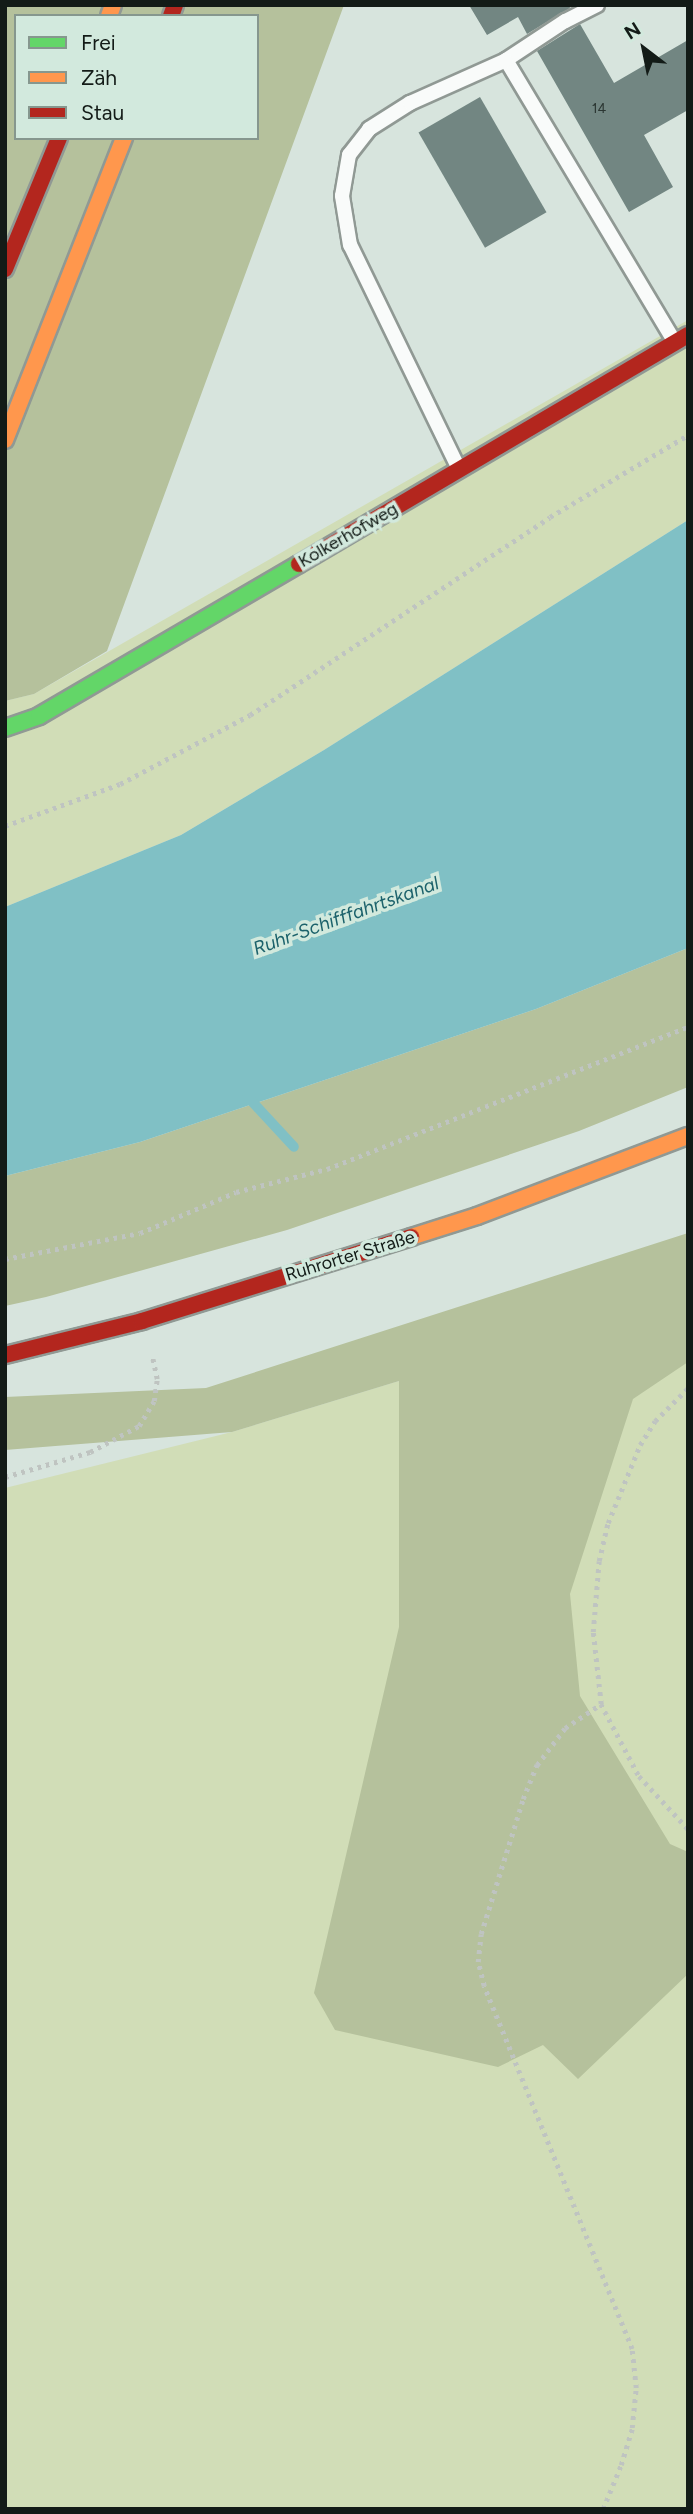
<!DOCTYPE html>
<html>
<head>
<meta charset="utf-8">
<style>
	body { margin:0 }
	#map { position:relative; width:693px; height:2514px; overflow:hidden; background:#d7e4dd; font-family:Figtree,sans-serif }
	div>[style] { position:absolute }
	.green>* { inset:0; background:#d1ddb7 }
	.forest>* { inset:0; background:#b5c19c }
	.water>* { inset:0; background:#80c0c5 }
	.stream>* { height:10px; margin:-5px; padding:0 5px; transform-origin:5px; border-radius:5px; background:#80c0c5 }
	.building>* { inset:0; background:#728682; transform-origin:0 0 }
	.path>* { height:4.5px; margin-top:-2.25px; transform-origin:0; background:repeating-linear-gradient(90deg,#bfc4c1 0 3.5px,transparent 0 8.5px) }
	.roads { filter:drop-shadow(2px 0 #909994) drop-shadow(-2px 0 #909994) drop-shadow(0 2px #909994) drop-shadow(0 -2px #909994) }
	.lane>* { height:14px; margin:-7px; padding:0 7px; transform-origin:7px; border-radius:7px; background:#f9fbfa }
	.fast>* { height:16px; margin:-8px; padding:0 8px; transform-origin:8px; border-radius:8px; background:#63d668 }
	.slow>* { height:16px; margin:-8px; padding:0 8px; transform-origin:8px; border-radius:8px; background:#ff974d }
	.jam>* { height:16px; margin:-8px; padding:0 8px; transform-origin:8px; border-radius:8px; background:#b3261e }
	span { translate:-50% -50%; white-space:nowrap; text-align:center; line-height:1.15; -webkit-text-stroke:7px #d2e9dd; paint-order:stroke }
	.number-label { font-size:14px; color:#2b3632 }
	.number-label span { -webkit-text-stroke-width:0 }
	.street-label { font-size:18px; color:#131b17 }
	.water-label { font-size:19px; color:#1c626b; font-style:italic }
	.frame { position:absolute; inset:0; border:7px solid #131b17; pointer-events:none }
	.legend { position:absolute; left:14px; top:14px; width:245px; height:126px; box-sizing:border-box; background:#d2e9dd; border:2px solid #86978e; margin:0; padding:9px 12px; list-style:none; font-size:21px; color:#131b17 }
	.legend li { display:flex; align-items:center; gap:14px; height:35px }
	.legend b { width:35px; border:2px solid #86978e }
	.north { position:absolute; left:609px; top:14px; width:70px; height:70px; -webkit-text-stroke:5px #d2e9dd; paint-order:stroke; rotate:328deg; font-size:19px; font-weight:700; line-height:28px; text-align:center; color:#131b17 }
	.north::after { content:''; display:block; margin:auto; width:24px; height:32px; background:#131b17; clip-path:polygon(50% 0,100% 100%,50% 72%,0 100%) }
</style>
</head>
<body>
<div id="map">
	<div class="green">
		<div style="clip-path:polygon(688px 320px,688px 520px,324px 750px,181px 835px,5px 907px,5px 701px,34px 694px)"></div>
		<div style="clip-path:polygon(688px 1272px,688px 2509px,5px 2509px,5px 1488px,232px 1432px,399px 1381px)"></div>
	</div>
	<div class="forest">
		<div style="clip-path:polygon(evenodd,5px 5px,344px 5px,107px 651px,34px 694px,5px 701px,5px 5px,16px 16px,257px 16px,257px 138px,16px 138px,16px 16px)"></div>
		<div style="clip-path:polygon(688px 948px,688px 1087px,579px 1131px,287px 1230px,46px 1297px,5px 1306px,5px 1176px,140px 1142px,536px 1009px)"></div>
		<div style="clip-path:polygon(688px 1233px,688px 1362px,633px 1399px,570px 1594px,580px 1696px,670px 1844px,688px 1852px,688px 1974px,578px 2079px,543px 2045px,498px 2067px,335px 2030px,314px 1993px,399px 1627px,399px 1381px,232px 1432px,5px 1450px,5px 1397px,206px 1388px)"></div>
	</div>
	<div class="water">
		<div style="clip-path:polygon(688px 520px,688px 948px,536px 1009px,140px 1142px,5px 1176px,5px 907px,181px 835px,324px 750px)"></div>
	</div>
	<div class="stream">
		<div style="left:247px;top:1096px;width:69px;rotate:47.3deg"></div>
	</div>
	<div class="building">
		<div style="clip-path:polygon(469px 5px,569px 5px,570px 8px,527px 34px,518px 17px,487px 35px)"></div>
		<div style="clip-path:polygon(580px 24px,614px 83px,688px 40px,688px 110px,644px 135px,673px 187px,629px 212px,537px 51px)"></div>
		<div style="left:480px;top:97px;width:133px;height:71px;rotate:60deg"></div>
	</div>
	<div class="path">
		<div style="left:5px;top:826px;width:122px;rotate:-20.1deg"></div>
		<div style="left:120px;top:784px;width:147px;rotate:-28deg"></div>
		<div style="left:250px;top:715px;width:359px;rotate:-33.4deg"></div>
		<div style="left:550px;top:517px;width:161px;rotate:-30.7deg"></div>
		<div style="left:5px;top:1259px;width:137px;rotate:-10.9deg"></div>
		<div style="left:140px;top:1233px;width:104px;rotate:-23.1deg"></div>
		<div style="left:236px;top:1192px;width:94px;rotate:-14.2deg"></div>
		<div style="left:327px;top:1169px;width:388px;rotate:-21.5deg"></div>
		<div style="left:5px;top:1477px;width:89px;rotate:-16.4deg"></div>
		<div style="left:90px;top:1452px;width:55px;rotate:-28deg"></div>
		<div style="left:139px;top:1426px;width:29px;rotate:-59deg"></div>
		<div style="left:154px;top:1401px;width:22px;rotate:-82deg"></div>
		<div style="left:157px;top:1379px;width:24px;rotate:-102deg"></div>
		<div style="left:601px;top:1704px;width:72px;rotate:-96.3deg"></div>
		<div style="left:593px;top:1632px;width:71px;rotate:-85.2deg"></div>
		<div style="left:599px;top:1561px;width:39px;rotate:-77deg"></div>
		<div style="left:608px;top:1523px;width:84px;rotate:-67.7deg"></div>
		<div style="left:640px;top:1445px;width:28px;rotate:-58deg"></div>
		<div style="left:655px;top:1421px;width:47px;rotate:-45deg"></div>
		<div style="left:603px;top:2509px;width:48px;rotate:-67.8deg"></div>
		<div style="left:621px;top:2465px;width:39px;rotate:-73deg"></div>
		<div style="left:632px;top:2428px;width:40px;rotate:-84.3deg"></div>
		<div style="left:636px;top:2388px;width:39px;rotate:-96deg"></div>
		<div style="left:632px;top:2349px;width:392px;rotate:-112.2deg"></div>
		<div style="left:484px;top:1986px;width:25px;rotate:-104deg"></div>
		<div style="left:478px;top:1962px;width:28px;rotate:-84deg"></div>
		<div style="left:481px;top:1934px;width:141px;rotate:-72.7deg"></div>
		<div style="left:523px;top:1799px;width:37px;rotate:-68deg"></div>
		<div style="left:537px;top:1765px;width:46px;rotate:-52.9deg"></div>
		<div style="left:565px;top:1728px;width:43px;rotate:-33.7deg"></div>
		<div style="left:601px;top:1704px;width:81px;rotate:62.2deg"></div>
		<div style="left:639px;top:1776px;width:72px;rotate:47.2deg"></div>
	</div>
	<div class="roads">
		<div class="lane">
			<div style="left:597px;top:5px;width:36px;rotate:153deg"></div>
			<div style="left:565px;top:21px;width:71px;rotate:146.5deg"></div>
			<div style="left:506px;top:60px;width:327px;rotate:59.1deg"></div>
			<div style="left:459px;top:469px;width:249px;rotate:-115.9deg"></div>
			<div style="left:350px;top:245px;width:50px;rotate:-99.3deg"></div>
			<div style="left:342px;top:196px;width:42px;rotate:-80.3deg"></div>
			<div style="left:349px;top:155px;width:33px;rotate:-52deg"></div>
			<div style="left:369px;top:129px;width:49px;rotate:-32.4deg"></div>
			<div style="left:410px;top:103px;width:105px;rotate:-24.1deg"></div>
		</div>
		<div class="fast">
			<div style="left:5px;top:728px;width:36px;rotate:-19deg"></div>
			<div style="left:39px;top:716px;width:301px;rotate:-30.3deg"></div>
		</div>
		<div class="slow">
			<div style="left:109px;top:16px;width:12px;rotate:-70deg"></div>
			<div style="left:5px;top:440px;width:325px;rotate:-68.5deg"></div>
			<div style="left:411px;top:1237px;width:69px;rotate:-17.7deg"></div>
			<div style="left:477px;top:1216px;width:226px;rotate:-20.8deg"></div>
		</div>
		<div class="jam">
			<div style="left:171px;top:16px;width:12px;rotate:-70deg"></div>
			<div style="left:5px;top:269px;width:142px;rotate:-67.6deg"></div>
			<div style="left:299px;top:564px;width:451px;rotate:-30.5deg"></div>
			<div style="left:5px;top:1355px;width:141px;rotate:-13.9deg"></div>
			<div style="left:142px;top:1321px;width:282px;rotate:-17.3deg"></div>
		</div>
	</div>
	<div class="number-label">
		<span style="left:599px;top:109px">14</span>
	</div>
	<div class="street-label">
		<span style="left:348px;top:535px;rotate:-30deg">Kolkerhofweg</span>
		<span style="left:350px;top:1256px;rotate:-17deg">Ruhrorter Straße</span>
	</div>
	<div class="water-label">
		<span style="left:346px;top:916px;rotate:-20deg">Ruhr-Schifffahrtskanal</span>
	</div>
	<div class="frame"></div>
	<ul class="legend">
	<li><b style="height:9px;background:#63d668"></b>Frei</li>
	<li><b style="height:9px;background:#ff974d"></b>Zäh</li>
	<li><b style="height:9px;background:#b3261e"></b>Stau</li>
	</ul>
	<div class="north">N</div>
</div>
</body>
</html>
